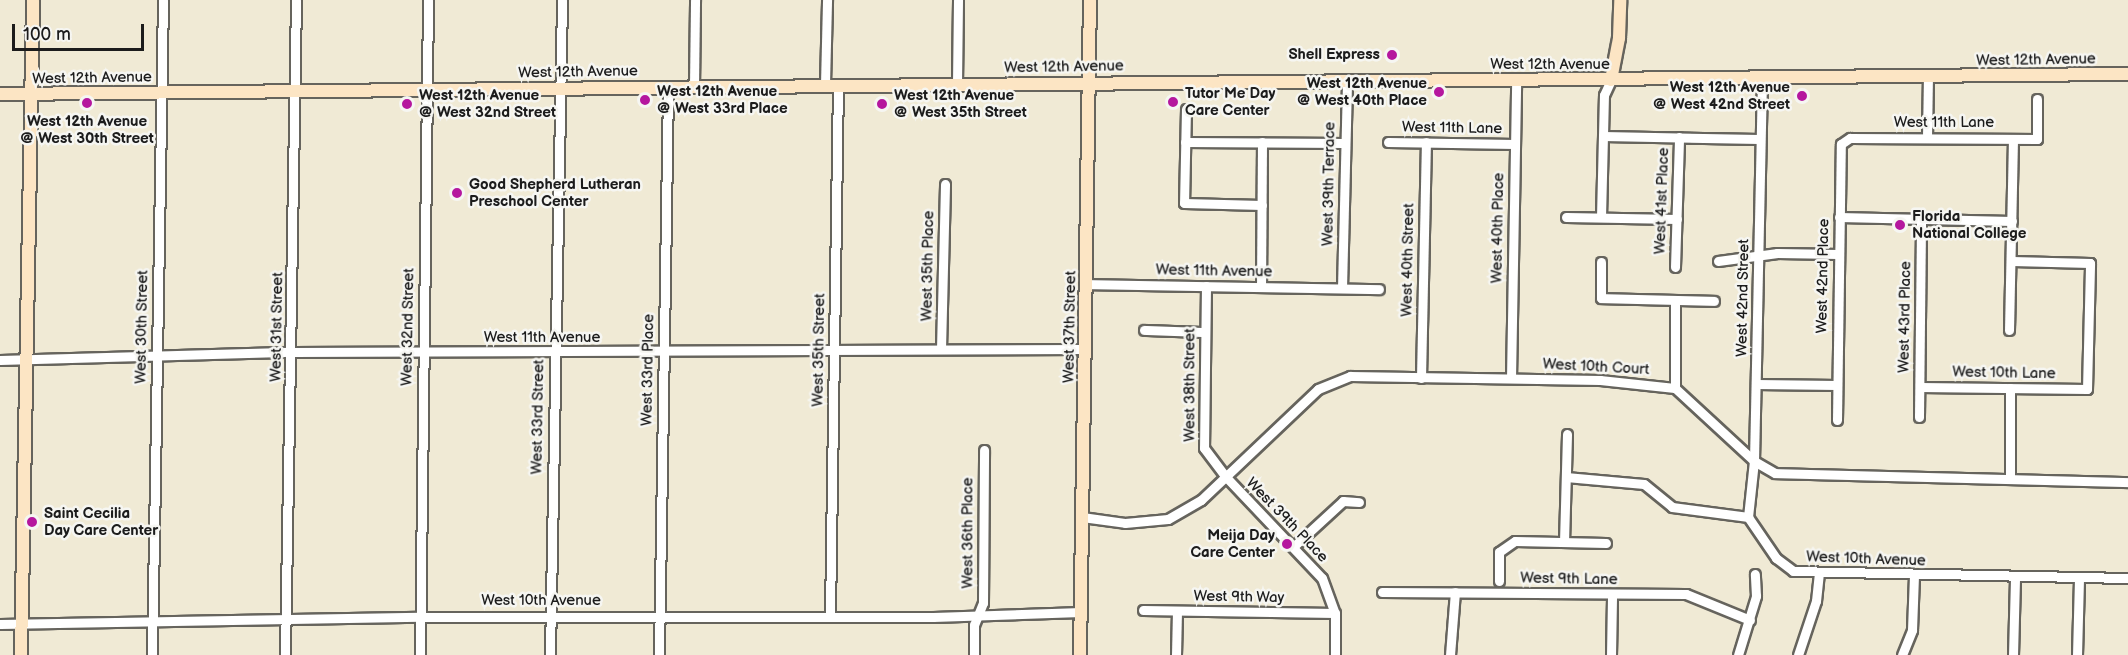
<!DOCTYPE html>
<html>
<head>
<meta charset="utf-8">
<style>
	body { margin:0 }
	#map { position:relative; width:2128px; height:655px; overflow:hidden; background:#f0ead5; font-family:"Balsamiq Sans",sans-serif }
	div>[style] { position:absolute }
	.roads { filter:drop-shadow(2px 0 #66645d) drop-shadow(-2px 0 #66645d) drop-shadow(0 2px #66645d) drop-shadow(0 -2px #66645d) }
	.street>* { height:9px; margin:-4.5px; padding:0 4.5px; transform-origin:4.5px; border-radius:4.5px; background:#fff }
	.secondary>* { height:12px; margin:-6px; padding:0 6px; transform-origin:6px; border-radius:6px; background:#fce5c4 }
	.dots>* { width:16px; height:16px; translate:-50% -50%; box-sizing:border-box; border:3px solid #f6f6f2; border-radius:50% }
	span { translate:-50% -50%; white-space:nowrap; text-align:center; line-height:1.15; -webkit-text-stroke:5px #f6f6f2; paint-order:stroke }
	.poi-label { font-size:15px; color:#1c1c1c; font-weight:700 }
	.right { translate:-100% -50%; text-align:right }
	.left { translate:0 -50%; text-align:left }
	.street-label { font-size:15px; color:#1c1c1c }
	.scale { position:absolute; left:12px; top:24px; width:132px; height:27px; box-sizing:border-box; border:3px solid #1c1c1c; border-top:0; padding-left:8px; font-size:18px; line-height:21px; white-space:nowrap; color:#1c1c1c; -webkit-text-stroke:4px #f6f6f2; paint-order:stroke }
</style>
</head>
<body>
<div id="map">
	<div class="roads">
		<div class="street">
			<div style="left:957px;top:83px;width:83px;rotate:-89.3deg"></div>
			<div style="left:825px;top:84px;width:84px;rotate:-88.6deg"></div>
			<div style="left:694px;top:86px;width:86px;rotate:-89.3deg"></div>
			<div style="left:1186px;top:109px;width:94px;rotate:91.2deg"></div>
			<div style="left:1184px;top:203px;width:78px;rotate:1.5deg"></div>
			<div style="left:1603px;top:136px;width:156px;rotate:1.1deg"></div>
			<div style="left:1927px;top:138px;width:61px;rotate:-89.1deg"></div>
			<div style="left:1185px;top:142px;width:160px;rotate:0.4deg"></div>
			<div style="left:1388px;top:142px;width:127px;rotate:0.9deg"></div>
			<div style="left:1566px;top:217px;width:111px;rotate:1deg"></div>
			<div style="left:1601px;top:217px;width:122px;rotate:-88.6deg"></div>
			<div style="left:1604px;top:95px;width:17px;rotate:-65deg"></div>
			<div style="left:1839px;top:217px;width:173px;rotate:1.3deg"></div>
			<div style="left:1718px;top:261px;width:60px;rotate:-7.7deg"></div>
			<div style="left:1777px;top:253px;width:61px;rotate:0.9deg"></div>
			<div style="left:1601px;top:262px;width:36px;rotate:90deg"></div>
			<div style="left:1601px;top:298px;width:113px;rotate:1.5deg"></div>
			<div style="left:1675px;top:267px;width:130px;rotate:-88.2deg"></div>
			<div style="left:1085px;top:284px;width:294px;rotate:1deg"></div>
			<div style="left:1206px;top:286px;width:162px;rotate:90.7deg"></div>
			<div style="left:1204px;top:448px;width:36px;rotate:53deg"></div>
			<div style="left:1226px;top:477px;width:139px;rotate:46.5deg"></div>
			<div style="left:1322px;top:578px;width:37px;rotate:70deg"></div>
			<div style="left:1335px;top:613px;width:42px;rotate:90deg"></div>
			<div style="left:1261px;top:287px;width:145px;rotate:-89.6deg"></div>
			<div style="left:1342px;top:288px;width:207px;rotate:-88.6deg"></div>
			<div style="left:1675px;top:302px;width:86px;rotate:90deg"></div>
			<div style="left:1144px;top:330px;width:60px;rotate:1.9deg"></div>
			<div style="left:2009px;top:330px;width:191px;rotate:-88.8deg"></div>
			<div style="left:941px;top:349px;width:165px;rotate:-88.6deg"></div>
			<div style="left:0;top:360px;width:292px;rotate:-1.6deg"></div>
			<div style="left:292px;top:352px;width:792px;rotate:-0.22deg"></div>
			<div style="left:1421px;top:378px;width:236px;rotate:-88.8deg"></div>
			<div style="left:1511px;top:378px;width:299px;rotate:-89deg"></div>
			<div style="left:1756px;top:384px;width:81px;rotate:0.7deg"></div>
			<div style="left:1920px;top:387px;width:167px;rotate:0.7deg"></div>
			<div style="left:2087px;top:389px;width:126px;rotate:-88.6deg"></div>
			<div style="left:2090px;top:263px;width:78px;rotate:-178.5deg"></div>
			<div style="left:2010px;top:388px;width:90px;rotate:90deg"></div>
			<div style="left:1919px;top:417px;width:199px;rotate:-89.4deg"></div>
			<div style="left:1837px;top:420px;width:276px;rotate:-89.2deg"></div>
			<div style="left:1841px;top:144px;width:11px;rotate:-34deg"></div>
			<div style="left:1850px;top:138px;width:187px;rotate:0.3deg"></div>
			<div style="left:2037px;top:139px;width:40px;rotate:-90deg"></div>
			<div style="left:1566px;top:477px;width:78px;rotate:5.1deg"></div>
			<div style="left:1644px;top:484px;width:36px;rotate:39deg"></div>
			<div style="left:1672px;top:507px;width:77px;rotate:7.5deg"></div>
			<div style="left:1748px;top:517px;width:50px;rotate:55.7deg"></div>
			<div style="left:1776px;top:558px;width:21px;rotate:37deg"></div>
			<div style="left:1793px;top:571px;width:335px;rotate:1.2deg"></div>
			<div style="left:1082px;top:517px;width:43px;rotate:7.9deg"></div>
			<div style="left:1125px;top:523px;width:43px;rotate:-5.3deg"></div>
			<div style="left:1168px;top:519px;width:38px;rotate:-30deg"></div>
			<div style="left:1201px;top:500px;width:161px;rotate:-43.5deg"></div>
			<div style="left:1318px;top:389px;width:35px;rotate:-22deg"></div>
			<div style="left:1350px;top:376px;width:250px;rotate:0.9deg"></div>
			<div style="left:1600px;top:380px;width:75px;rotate:6.1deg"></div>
			<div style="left:1675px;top:388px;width:108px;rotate:42.7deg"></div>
			<div style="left:1754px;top:461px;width:24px;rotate:30deg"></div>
			<div style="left:1775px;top:473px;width:353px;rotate:1.5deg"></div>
			<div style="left:1748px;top:517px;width:56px;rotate:-83.9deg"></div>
			<div style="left:1754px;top:461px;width:383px;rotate:-88.8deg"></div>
			<div style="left:1564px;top:542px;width:108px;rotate:-88.4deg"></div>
			<div style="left:1293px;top:547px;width:68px;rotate:-42.6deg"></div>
			<div style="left:1343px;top:501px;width:16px;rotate:4deg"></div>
			<div style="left:1499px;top:581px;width:29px;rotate:-90deg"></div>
			<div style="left:1499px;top:552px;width:19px;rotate:-35deg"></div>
			<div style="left:1515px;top:541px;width:91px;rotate:1.3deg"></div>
			<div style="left:1382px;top:592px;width:304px;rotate:0.4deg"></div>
			<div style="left:1686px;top:594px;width:69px;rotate:22.1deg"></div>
			<div style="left:1143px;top:610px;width:192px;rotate:0.9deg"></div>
			<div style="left:830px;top:615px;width:531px;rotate:-89.14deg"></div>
			<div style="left:0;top:624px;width:420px;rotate:-1deg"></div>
			<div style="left:420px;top:617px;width:513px"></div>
			<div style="left:933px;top:617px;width:148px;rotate:-1.9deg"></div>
			<div style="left:152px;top:655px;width:655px;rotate:-89.04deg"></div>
			<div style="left:285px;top:655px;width:655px;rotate:-89.04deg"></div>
			<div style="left:420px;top:655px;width:655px;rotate:-89.3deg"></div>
			<div style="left:550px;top:655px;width:655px;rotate:-88.95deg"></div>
			<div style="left:659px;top:655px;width:569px;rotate:-89.09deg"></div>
			<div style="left:974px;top:655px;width:30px;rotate:-90deg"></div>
			<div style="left:974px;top:625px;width:24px;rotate:-68deg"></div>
			<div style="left:983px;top:603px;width:153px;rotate:-89.6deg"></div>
			<div style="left:1176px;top:655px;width:44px;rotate:-88.7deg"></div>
			<div style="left:1450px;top:655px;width:63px;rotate:-85.5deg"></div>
			<div style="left:1611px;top:655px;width:60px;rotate:-89deg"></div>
			<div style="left:1738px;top:655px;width:62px;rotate:-73deg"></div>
			<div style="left:1756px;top:596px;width:22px;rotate:-93deg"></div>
			<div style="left:1798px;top:655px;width:57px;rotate:-71.6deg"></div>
			<div style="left:1816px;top:601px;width:27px;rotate:-84deg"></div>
			<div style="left:1902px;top:655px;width:27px;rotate:-68deg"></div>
			<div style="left:1912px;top:630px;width:54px;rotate:-87.9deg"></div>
			<div style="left:2013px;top:655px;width:77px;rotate:-88.5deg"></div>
			<div style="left:2077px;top:655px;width:78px;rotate:-88.5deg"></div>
		</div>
		<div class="secondary">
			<div style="left:1611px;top:80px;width:43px;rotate:-79.2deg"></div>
			<div style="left:1619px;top:38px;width:38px;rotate:-88deg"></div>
			<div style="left:0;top:94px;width:2128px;rotate:-0.54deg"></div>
			<div style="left:21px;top:655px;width:655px;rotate:-88.95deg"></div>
			<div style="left:1080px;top:655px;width:655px;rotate:-89.13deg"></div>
		</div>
	</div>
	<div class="dots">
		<div style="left:1392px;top:55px;background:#b5179e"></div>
		<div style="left:1439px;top:92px;background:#b5179e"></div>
		<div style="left:1802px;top:96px;background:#b5179e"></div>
		<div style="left:645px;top:100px;background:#b5179e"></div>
		<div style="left:1173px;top:102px;background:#b5179e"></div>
		<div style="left:87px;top:103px;background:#b5179e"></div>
		<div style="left:407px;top:104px;background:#b5179e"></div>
		<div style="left:882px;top:104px;background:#b5179e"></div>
		<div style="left:457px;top:193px;background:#b5179e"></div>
		<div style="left:1900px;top:225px;background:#b5179e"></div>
		<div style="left:32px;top:522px;background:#b5179e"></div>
		<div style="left:1287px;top:544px;background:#b5179e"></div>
	</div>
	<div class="poi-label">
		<span class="right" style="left:1380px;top:55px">Shell Express</span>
		<span class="right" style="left:1427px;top:92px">West 12th Avenue<br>@ West 40th Place</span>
		<span class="right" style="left:1790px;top:96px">West 12th Avenue<br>@ West 42nd Street</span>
		<span class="left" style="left:657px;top:100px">West 12th Avenue<br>@ West 33rd Place</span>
		<span class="left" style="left:1185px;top:102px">Tutor Me Day<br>Care Center</span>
		<span class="left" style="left:419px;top:104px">West 12th Avenue<br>@ West 32nd Street</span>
		<span class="left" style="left:894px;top:104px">West 12th Avenue<br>@ West 35th Street</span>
		<span style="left:87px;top:130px">West 12th Avenue<br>@ West 30th Street</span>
		<span class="left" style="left:469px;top:193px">Good Shepherd Lutheran<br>Preschool Center</span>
		<span class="left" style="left:1912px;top:225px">Florida<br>National College</span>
		<span class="left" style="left:44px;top:522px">Saint Cecilia<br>Day Care Center</span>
		<span class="right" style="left:1275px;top:544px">Meija Day<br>Care Center</span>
	</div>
	<div class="street-label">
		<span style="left:2036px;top:60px;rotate:-1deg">West 12th Avenue</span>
		<span style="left:1550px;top:65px">West 12th Avenue</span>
		<span style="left:1064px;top:67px;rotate:-1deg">West 12th Avenue</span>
		<span style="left:578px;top:72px;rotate:-1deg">West 12th Avenue</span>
		<span style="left:92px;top:78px;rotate:-1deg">West 12th Avenue</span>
		<span style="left:1944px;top:123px">West 11th Lane</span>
		<span style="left:1452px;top:128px;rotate:1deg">West 11th Lane</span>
		<span style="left:1329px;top:184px;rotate:-89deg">West 39th Terrace</span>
		<span style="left:1662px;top:201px;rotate:-88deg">West 41st Place</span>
		<span style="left:1498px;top:228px;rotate:-89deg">West 40th Place</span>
		<span style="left:1408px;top:260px;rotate:-89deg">West 40th Street</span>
		<span style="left:928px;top:266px;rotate:-89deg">West 35th Place</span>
		<span style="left:1214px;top:271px;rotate:1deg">West 11th Avenue</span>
		<span style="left:1823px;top:276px;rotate:-89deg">West 42nd Place</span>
		<span style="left:1743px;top:298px;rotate:-89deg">West 42nd Street</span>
		<span style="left:1905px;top:317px;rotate:-89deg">West 43rd Place</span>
		<span style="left:142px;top:327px;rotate:-89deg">West 30th Street</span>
		<span style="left:277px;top:327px;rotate:-89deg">West 31st Street</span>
		<span style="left:408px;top:327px;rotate:-89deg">West 32nd Street</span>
		<span style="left:1070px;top:327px;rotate:-89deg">West 37th Street</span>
		<span style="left:542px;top:338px">West 11th Avenue</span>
		<span style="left:819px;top:350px;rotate:-89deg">West 35th Street</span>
		<span style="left:1596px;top:367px;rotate:3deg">West 10th Court</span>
		<span style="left:648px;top:370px;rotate:-89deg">West 33rd Place</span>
		<span style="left:2004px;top:373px;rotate:1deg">West 10th Lane</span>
		<span style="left:1190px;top:385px;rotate:-90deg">West 38th Street</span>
		<span style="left:538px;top:417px;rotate:-89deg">West 33rd Street</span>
		<span style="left:1287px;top:520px;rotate:46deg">West 39th Place</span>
		<span style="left:968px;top:533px;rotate:-90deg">West 36th Place</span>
		<span style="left:1866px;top:559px;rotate:2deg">West 10th Avenue</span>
		<span style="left:1569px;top:579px;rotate:1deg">West 9th Lane</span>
		<span style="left:1239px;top:597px;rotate:1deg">West 9th Way</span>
		<span style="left:541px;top:601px">West 10th Avenue</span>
	</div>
	<div class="scale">100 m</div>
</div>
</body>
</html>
